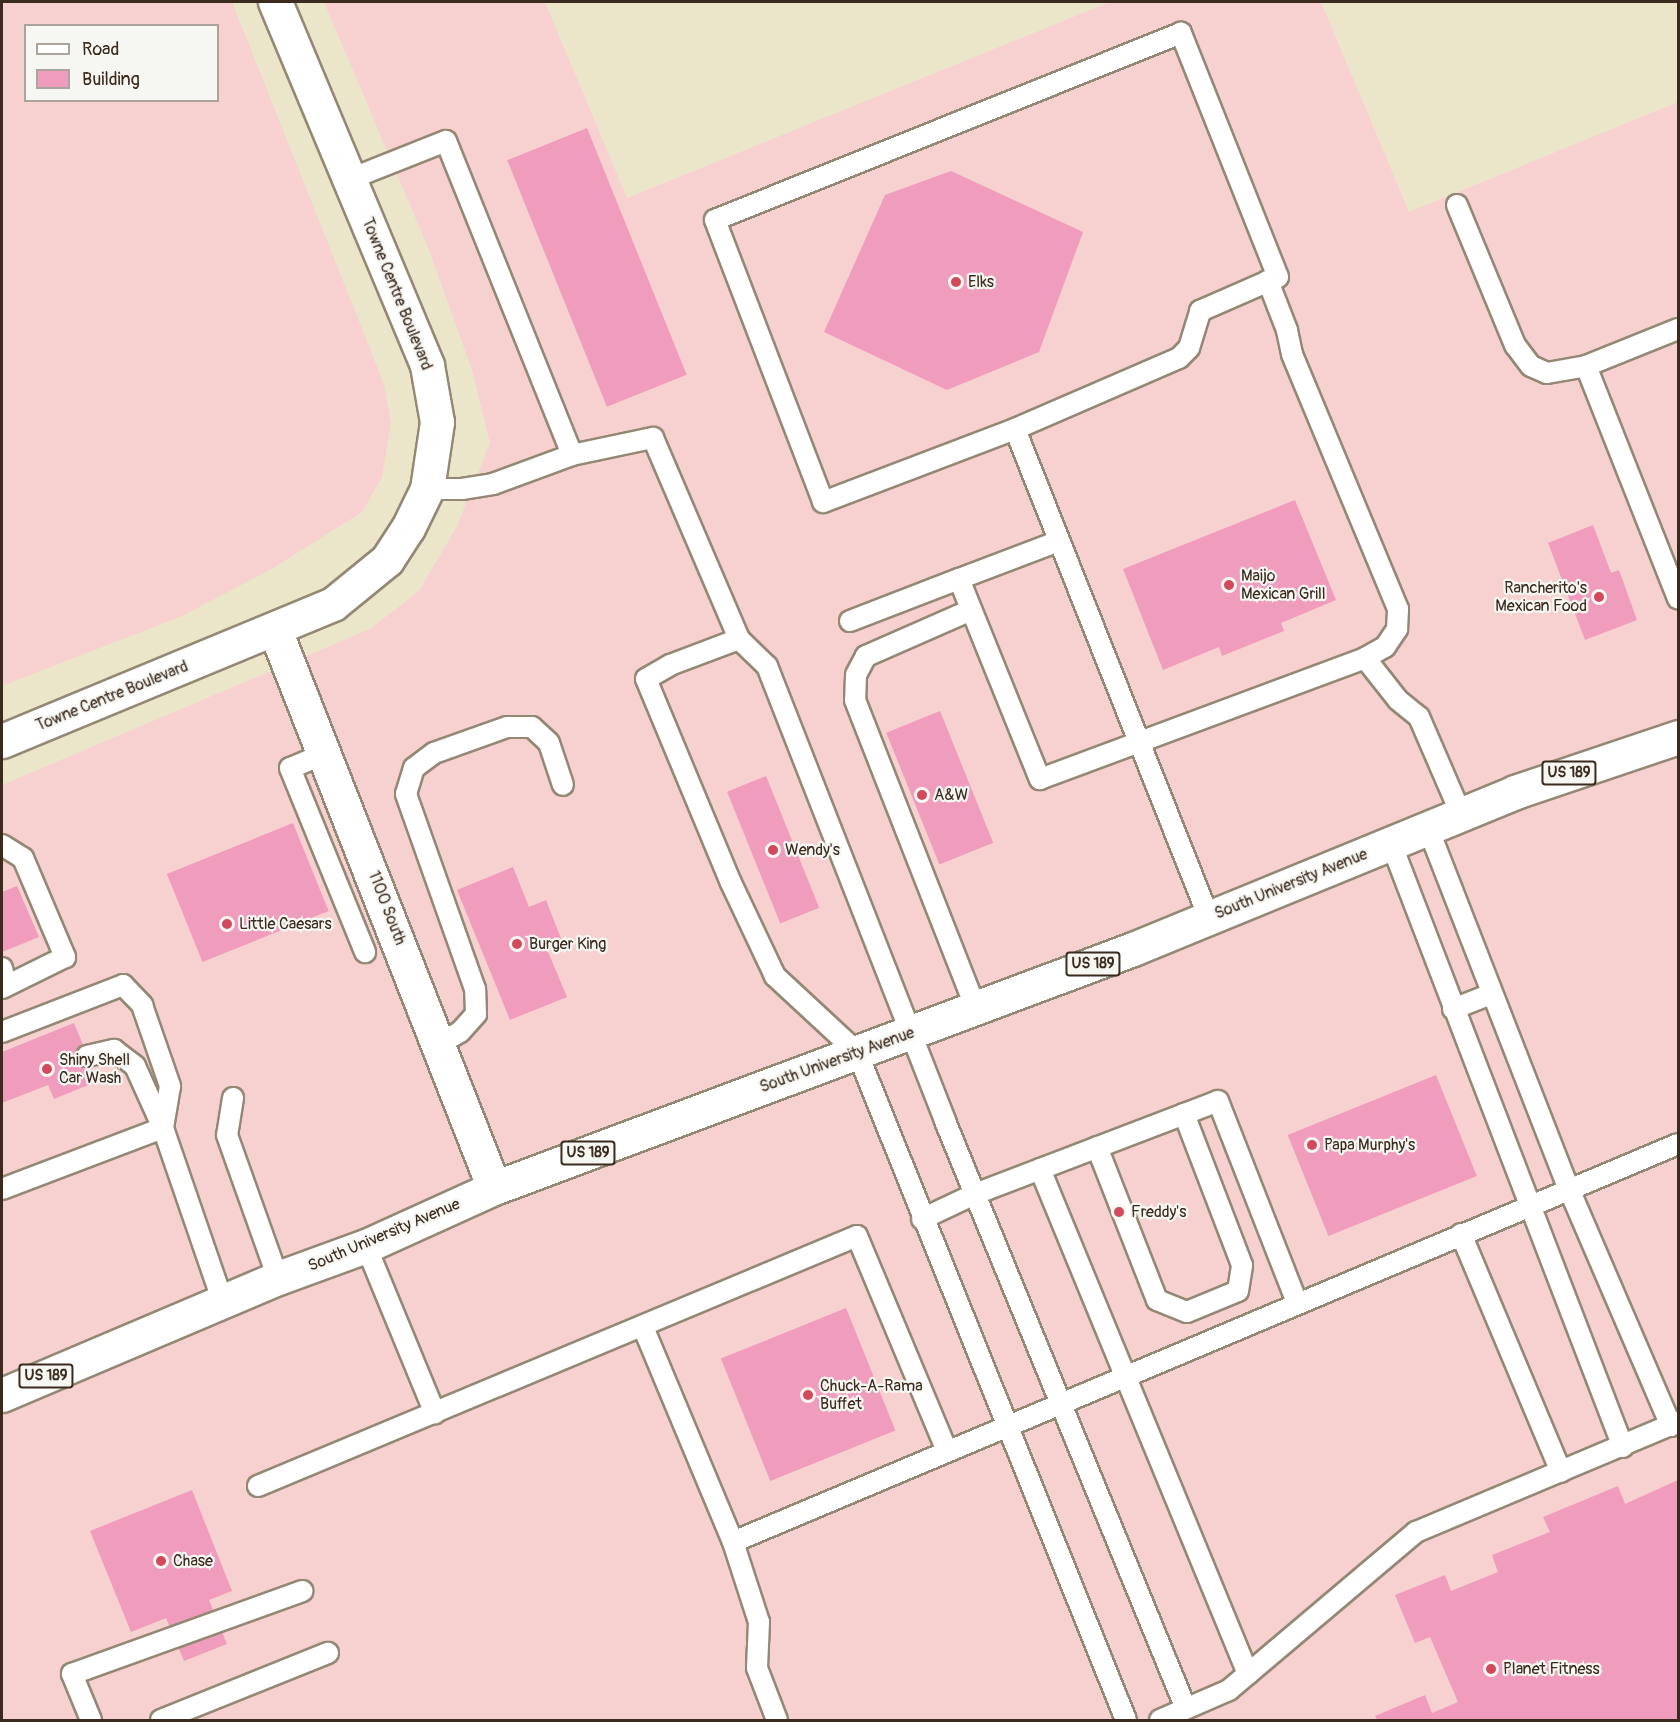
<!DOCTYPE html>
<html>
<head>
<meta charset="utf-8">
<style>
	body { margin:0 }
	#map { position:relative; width:1680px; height:1722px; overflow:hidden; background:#ebe6c9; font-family:Pangolin,sans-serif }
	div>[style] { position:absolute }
	.built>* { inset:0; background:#f7d0d0 }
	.building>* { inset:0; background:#f09cbd; transform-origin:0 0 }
	.roads { filter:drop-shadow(2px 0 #938874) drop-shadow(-2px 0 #938874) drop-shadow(0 2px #938874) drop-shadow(0 -2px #938874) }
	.service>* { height:20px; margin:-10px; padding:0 10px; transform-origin:10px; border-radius:10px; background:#fff }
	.minor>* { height:33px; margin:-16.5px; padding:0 16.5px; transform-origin:16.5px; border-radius:16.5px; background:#fff }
	.tertiary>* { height:33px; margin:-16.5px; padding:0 16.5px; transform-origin:16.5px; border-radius:16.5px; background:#fff }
	.trunk>* { height:33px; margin:-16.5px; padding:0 16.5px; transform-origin:16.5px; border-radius:16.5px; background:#fff }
	.dots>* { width:16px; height:16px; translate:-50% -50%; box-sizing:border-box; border:3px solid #f6f6f2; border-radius:50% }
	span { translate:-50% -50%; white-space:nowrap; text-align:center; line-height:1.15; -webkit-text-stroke:4.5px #f6f6f2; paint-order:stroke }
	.shield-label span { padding:2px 4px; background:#f6f6f2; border:2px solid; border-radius:4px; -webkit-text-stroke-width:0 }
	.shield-label { font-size:15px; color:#3b2a1e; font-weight:700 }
	.poi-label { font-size:16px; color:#3b2a1e }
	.left { translate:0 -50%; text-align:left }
	.right { translate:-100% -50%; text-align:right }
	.street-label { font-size:16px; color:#3b2a1e }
	.frame { position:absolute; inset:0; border:3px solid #3b2a1e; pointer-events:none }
	.legend { position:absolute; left:24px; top:24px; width:195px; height:78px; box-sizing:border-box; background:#f6f6f2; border:2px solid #aba49d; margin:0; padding:8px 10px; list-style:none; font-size:18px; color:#3b2a1e }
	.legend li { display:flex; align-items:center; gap:12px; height:30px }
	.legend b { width:30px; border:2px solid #aba49d }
</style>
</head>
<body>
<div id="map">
	<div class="built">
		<div style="clip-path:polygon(evenodd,2px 2px,232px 2px,384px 384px,391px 423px,382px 477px,362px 512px,270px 570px,182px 616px,2px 686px,2px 2px,26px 26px,218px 26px,218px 100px,26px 100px,26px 26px)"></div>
		<div style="clip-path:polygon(324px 2px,545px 2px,627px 198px,1110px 2px,1321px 2px,1409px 212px,1678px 102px,1678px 1720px,2px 1720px,2px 785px,370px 629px,419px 591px,457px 526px,490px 443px,472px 370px,429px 250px)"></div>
	</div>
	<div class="building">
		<div style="left:587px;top:128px;width:266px;height:86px;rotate:68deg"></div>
		<div style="clip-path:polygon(951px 171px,1083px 232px,1039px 352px,947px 390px,824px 332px,885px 195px)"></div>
		<div style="clip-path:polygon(1295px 500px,1336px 600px,1281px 623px,1284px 631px,1222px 656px,1219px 647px,1163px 670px,1123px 569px)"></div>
		<div style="clip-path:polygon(1593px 525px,1611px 573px,1619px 570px,1637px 620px,1585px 640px,1548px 543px)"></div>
		<div style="left:940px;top:711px;width:142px;height:58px;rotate:68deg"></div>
		<div style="left:766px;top:776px;width:142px;height:42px;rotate:68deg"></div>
		<div style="left:293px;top:823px;width:95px;height:136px;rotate:68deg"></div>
		<div style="clip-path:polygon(513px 867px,529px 907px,546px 900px,562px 941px,546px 947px,567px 997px,510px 1020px,457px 890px)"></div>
		<div style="clip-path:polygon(17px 886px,39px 937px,2px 952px,2px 892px)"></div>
		<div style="clip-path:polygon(74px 1023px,98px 1081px,54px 1099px,48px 1085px,2px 1103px,2px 1052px)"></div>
		<div style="left:1436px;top:1075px;width:109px;height:160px;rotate:68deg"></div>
		<div style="left:846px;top:1308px;width:132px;height:135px;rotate:68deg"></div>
		<div style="clip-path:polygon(1678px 1480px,1678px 1720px,1377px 1720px,1375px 1716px,1425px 1695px,1432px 1713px,1458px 1702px,1430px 1637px,1415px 1643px,1395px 1595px,1445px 1575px,1451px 1591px,1498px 1572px,1492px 1555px,1550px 1532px,1543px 1517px,1618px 1486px,1625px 1504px)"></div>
		<div style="clip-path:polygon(192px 1490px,232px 1591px,209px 1600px,227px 1644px,184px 1661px,166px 1618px,131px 1632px,90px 1531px)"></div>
	</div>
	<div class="roads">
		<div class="service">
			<div style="left:350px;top:179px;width:103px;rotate:-21.6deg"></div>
			<div style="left:446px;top:141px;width:338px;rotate:68.1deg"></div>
			<div style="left:1457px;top:205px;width:152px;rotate:67.5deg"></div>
			<div style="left:1515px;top:345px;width:26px;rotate:53deg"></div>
			<div style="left:1531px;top:366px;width:17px;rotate:24deg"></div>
			<div style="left:1547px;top:373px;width:40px;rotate:-10deg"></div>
			<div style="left:1586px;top:366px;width:99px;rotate:-21.9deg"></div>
			<div style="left:1586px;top:366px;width:250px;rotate:68.4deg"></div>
			<div style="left:1015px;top:429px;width:179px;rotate:-23.4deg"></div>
			<div style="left:1179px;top:358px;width:14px;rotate:-45deg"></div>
			<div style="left:1189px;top:348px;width:39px;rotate:-73deg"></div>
			<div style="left:1200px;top:311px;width:85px;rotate:-23.6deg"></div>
			<div style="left:1278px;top:277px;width:263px;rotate:-111.7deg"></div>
			<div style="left:1181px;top:33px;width:502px;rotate:158.14deg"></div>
			<div style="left:715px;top:220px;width:302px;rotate:69deg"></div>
			<div style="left:823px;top:502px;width:205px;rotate:-20.8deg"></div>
			<div style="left:1015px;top:429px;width:526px;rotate:68.36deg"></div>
			<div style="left:427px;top:489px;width:35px"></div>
			<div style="left:462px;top:489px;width:31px;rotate:-9deg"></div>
			<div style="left:493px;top:484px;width:84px;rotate:-20.2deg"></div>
			<div style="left:572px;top:455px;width:83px;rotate:-11.9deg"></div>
			<div style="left:653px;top:438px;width:219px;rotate:66.8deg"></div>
			<div style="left:1059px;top:541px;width:107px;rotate:159.2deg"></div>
			<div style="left:959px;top:579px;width:216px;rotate:68deg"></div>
			<div style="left:1040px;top:779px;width:347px;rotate:-20.4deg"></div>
			<div style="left:1365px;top:658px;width:23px;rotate:-29deg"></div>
			<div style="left:1385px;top:647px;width:22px;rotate:-56deg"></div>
			<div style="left:1397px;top:629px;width:20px;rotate:-87deg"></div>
			<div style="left:1398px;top:609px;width:276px;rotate:-112.6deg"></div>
			<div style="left:1292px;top:354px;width:25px;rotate:-102deg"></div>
			<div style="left:1287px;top:330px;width:53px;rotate:-111.2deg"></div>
			<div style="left:971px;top:610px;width:115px;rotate:156.3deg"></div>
			<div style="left:866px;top:656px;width:21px;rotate:118deg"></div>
			<div style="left:856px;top:675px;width:25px;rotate:92deg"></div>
			<div style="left:855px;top:700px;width:331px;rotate:68.6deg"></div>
			<div style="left:850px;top:621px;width:117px;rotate:-21.1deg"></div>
			<div style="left:1365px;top:658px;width:53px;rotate:51.8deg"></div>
			<div style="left:1398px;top:700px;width:27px;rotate:39deg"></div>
			<div style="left:1419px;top:717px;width:106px;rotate:66.6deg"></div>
			<div style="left:326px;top:753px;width:39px;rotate:157deg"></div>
			<div style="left:290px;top:768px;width:199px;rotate:67.8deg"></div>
			<div style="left:1428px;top:828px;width:388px;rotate:68.7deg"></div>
			<div style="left:1569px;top:1189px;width:258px;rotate:66.7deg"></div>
			<div style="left:1391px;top:843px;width:647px;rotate:68.99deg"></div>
			<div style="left:2px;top:845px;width:25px;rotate:32deg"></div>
			<div style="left:23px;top:858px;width:108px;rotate:67deg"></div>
			<div style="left:65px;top:957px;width:70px;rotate:153.8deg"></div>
			<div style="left:2px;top:968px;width:18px;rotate:77deg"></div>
			<div style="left:1453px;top:1009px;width:41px;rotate:-21.5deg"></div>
			<div style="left:2px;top:1032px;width:130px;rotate:-21.2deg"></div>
			<div style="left:123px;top:985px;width:28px;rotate:46deg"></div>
			<div style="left:142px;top:1005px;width:86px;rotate:70.9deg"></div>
			<div style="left:170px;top:1086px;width:43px;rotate:99.5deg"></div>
			<div style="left:439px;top:1044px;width:24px;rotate:-30deg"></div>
			<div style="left:460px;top:1032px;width:24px;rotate:-48deg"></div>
			<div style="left:476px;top:1014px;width:25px;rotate:-92deg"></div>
			<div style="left:475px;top:989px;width:207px;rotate:-109.5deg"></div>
			<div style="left:406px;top:794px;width:27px;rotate:-73deg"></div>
			<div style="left:414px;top:768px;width:25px;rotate:-37deg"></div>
			<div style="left:434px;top:753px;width:77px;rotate:-19.6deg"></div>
			<div style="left:507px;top:727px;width:25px"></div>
			<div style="left:532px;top:727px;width:23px;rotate:43deg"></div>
			<div style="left:549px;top:743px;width:44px;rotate:71.6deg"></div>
			<div style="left:87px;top:1056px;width:28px;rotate:-13deg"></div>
			<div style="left:114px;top:1050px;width:26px;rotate:37deg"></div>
			<div style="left:135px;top:1066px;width:68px;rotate:65.7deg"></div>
			<div style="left:233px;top:1098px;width:37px;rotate:99deg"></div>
			<div style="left:227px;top:1135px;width:152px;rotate:70.4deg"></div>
			<div style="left:1097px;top:1147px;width:164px;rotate:68.6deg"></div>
			<div style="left:1157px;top:1300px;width:32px;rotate:22deg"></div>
			<div style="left:1187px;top:1312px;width:55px;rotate:-22.4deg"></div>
			<div style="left:1238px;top:1291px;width:26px;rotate:-81deg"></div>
			<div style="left:1242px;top:1265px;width:162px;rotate:-111deg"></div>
			<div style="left:1040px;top:1169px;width:546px;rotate:67.61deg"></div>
			<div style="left:2px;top:1189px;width:172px;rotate:-20.8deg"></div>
			<div style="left:163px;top:1128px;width:184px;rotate:71deg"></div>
			<div style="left:922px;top:1219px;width:59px;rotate:-25.3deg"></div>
			<div style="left:975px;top:1194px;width:260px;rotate:-20.9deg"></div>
			<div style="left:1218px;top:1101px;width:217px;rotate:68.6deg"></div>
			<div style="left:1461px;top:1234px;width:258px;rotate:67.2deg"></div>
			<div style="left:366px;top:1246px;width:181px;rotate:67.6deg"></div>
			<div style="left:643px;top:1327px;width:233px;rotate:67.3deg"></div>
			<div style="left:733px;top:1542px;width:84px;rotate:72deg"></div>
			<div style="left:759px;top:1622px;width:46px;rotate:92.5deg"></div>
			<div style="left:757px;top:1668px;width:56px;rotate:69deg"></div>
			<div style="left:258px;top:1486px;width:649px;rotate:-22.65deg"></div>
			<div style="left:857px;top:1236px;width:233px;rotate:67.3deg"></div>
			<div style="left:733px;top:1542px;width:1025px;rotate:-22.84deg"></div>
			<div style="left:91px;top:1720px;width:50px;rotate:-112.4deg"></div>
			<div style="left:72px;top:1674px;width:245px;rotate:-19.8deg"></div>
			<div style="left:161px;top:1720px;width:180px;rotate:-21.9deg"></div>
			<div style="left:1126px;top:1720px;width:720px;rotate:-111.93deg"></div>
			<div style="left:857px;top:1052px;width:112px;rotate:-137.2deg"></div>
			<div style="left:775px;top:976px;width:103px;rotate:-115.3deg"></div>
			<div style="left:731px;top:883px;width:221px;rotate:-112.6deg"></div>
			<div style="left:646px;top:679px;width:28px;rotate:-30deg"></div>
			<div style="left:670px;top:665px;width:74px;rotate:-20.6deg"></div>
			<div style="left:739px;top:639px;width:39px;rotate:44deg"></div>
			<div style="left:767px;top:666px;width:489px;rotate:68.6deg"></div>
			<div style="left:945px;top:1121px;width:635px;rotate:67.71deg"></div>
			<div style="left:1160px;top:1720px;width:75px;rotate:-23.5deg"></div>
			<div style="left:1229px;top:1690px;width:245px;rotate:-40.2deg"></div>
			<div style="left:1416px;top:1532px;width:284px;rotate:-22.8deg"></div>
		</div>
		<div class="minor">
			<div style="left:275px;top:630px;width:599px;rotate:68.57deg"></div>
		</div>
		<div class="tertiary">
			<div style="left:2px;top:741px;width:358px;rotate:-22.5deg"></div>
			<div style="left:333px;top:604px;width:70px;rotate:-39.2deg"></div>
			<div style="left:387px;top:560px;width:38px;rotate:-57deg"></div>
			<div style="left:408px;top:528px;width:43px;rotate:-64deg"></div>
			<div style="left:427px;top:489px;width:68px;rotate:-81.5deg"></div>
			<div style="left:437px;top:422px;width:58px;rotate:-100deg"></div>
			<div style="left:427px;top:365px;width:394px;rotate:-112.7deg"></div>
		</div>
		<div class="trunk">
			<div style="left:2px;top:1395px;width:300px;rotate:-23deg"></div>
			<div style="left:278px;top:1278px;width:94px;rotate:-20deg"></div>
			<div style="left:366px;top:1246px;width:141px;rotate:-24.4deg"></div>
			<div style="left:494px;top:1188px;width:682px;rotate:-20.51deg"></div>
			<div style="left:1133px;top:949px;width:413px;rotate:-22.3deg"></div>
			<div style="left:1515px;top:792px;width:172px;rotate:-18.6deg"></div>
		</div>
	</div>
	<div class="dots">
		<div style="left:956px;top:282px;background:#d1495b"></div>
		<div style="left:1229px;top:585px;background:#d1495b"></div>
		<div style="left:1599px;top:597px;background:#d1495b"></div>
		<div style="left:922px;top:795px;background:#d1495b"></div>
		<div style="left:773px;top:850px;background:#d1495b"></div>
		<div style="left:227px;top:924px;background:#d1495b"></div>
		<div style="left:517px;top:944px;background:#d1495b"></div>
		<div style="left:47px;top:1069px;background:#d1495b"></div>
		<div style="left:1312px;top:1145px;background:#d1495b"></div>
		<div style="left:1119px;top:1212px;background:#d1495b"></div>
		<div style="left:808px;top:1395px;background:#d1495b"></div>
		<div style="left:161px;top:1561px;background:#d1495b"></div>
		<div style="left:1491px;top:1669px;background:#d1495b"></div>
	</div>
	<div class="shield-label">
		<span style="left:1569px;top:773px">US 189</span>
		<span style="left:1093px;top:964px">US 189</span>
		<span style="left:588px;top:1153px">US 189</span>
		<span style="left:46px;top:1376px">US 189</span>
	</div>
	<div class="poi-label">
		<span class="left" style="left:968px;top:282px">Elks</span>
		<span class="left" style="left:1241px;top:585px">Maijo<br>Mexican Grill</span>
		<span class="right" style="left:1587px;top:597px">Rancherito's<br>Mexican Food</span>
		<span class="left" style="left:934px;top:795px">A&amp;W</span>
		<span class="left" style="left:785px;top:850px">Wendy's</span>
		<span class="left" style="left:239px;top:924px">Little Caesars</span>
		<span class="left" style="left:529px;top:944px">Burger King</span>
		<span class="left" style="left:59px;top:1069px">Shiny Shell<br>Car Wash</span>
		<span class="left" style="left:1324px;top:1145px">Papa Murphy's</span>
		<span class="left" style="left:1131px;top:1212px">Freddy's</span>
		<span class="left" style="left:820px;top:1395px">Chuck-A-Rama<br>Buffet</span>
		<span class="left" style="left:173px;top:1561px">Chase</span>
		<span class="left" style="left:1503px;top:1669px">Planet Fitness</span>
	</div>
	<div class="street-label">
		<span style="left:397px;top:294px;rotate:68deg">Towne Centre Boulevard</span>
		<span style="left:112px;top:696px;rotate:-22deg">Towne Centre Boulevard</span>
		<span style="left:1291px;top:884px;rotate:-22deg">South University Avenue</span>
		<span style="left:387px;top:908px;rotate:69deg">1100 South</span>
		<span style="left:837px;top:1060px;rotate:-20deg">South University Avenue</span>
		<span style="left:384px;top:1235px;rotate:-23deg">South University Avenue</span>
	</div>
	<div class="frame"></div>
	<ul class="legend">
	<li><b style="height:8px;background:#fff"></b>Road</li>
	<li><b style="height:16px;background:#f09cbd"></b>Building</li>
	</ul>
</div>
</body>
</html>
